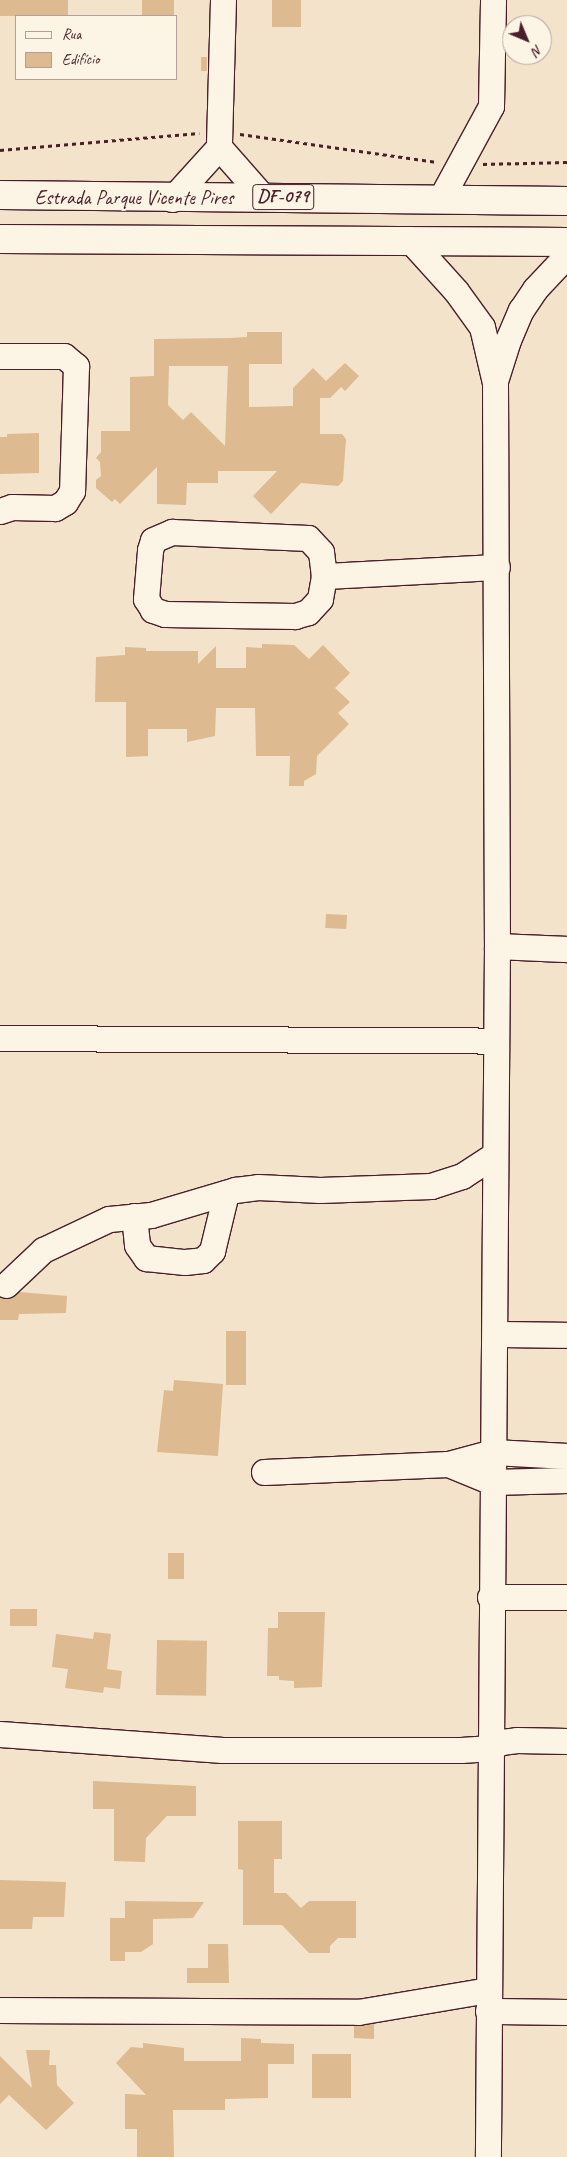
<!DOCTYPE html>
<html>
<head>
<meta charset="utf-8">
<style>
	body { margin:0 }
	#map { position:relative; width:567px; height:2157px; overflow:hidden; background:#f3e3cb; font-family:Caveat,sans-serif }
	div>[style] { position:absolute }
	.building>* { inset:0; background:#ddba8f; transform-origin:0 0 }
	.path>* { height:3px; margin-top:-1.5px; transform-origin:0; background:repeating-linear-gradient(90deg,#4a1f2b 0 4px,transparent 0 8px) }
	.roads { filter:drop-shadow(1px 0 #4a1f2b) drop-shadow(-1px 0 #4a1f2b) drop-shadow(0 1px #4a1f2b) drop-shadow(0 -1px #4a1f2b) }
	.minor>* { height:25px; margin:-12.5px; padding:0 12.5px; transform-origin:12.5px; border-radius:12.5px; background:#fcf5e5 }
	.major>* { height:28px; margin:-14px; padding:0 14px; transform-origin:14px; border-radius:14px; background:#fcf5e5 }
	span { translate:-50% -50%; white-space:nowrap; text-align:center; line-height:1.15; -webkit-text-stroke:4px #fcf5e5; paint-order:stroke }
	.shield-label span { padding:1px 4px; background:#fcf5e5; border:1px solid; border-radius:4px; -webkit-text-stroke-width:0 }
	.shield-label { font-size:19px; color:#4a1f2b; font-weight:700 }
	.street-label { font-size:20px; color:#4a1f2b }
	.legend { position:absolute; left:15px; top:15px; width:162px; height:65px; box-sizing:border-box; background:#fcf5e5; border:1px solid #b59f9b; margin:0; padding:6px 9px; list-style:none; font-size:15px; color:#4a1f2b }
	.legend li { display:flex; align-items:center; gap:10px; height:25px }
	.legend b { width:25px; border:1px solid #b59f9b }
	.north { position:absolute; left:502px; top:15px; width:50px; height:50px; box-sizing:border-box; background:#fcf5e5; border:1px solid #b59f9b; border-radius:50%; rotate:135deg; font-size:14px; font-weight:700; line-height:20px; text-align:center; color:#4a1f2b }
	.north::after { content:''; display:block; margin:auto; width:18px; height:22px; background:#4a1f2b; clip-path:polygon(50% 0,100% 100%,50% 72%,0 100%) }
</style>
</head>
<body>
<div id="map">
	<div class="building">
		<div style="left:0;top:0;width:68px;height:16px"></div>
		<div style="left:142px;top:0;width:32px;height:16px"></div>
		<div style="left:272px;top:0;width:29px;height:27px"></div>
		<div style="left:201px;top:57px;width:6px;height:14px"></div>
		<div style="clip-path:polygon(evenodd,247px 332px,282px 332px,282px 364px,249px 364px,249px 407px,293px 406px,293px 388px,313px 368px,326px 381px,345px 363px,359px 376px,345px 391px,341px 387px,330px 398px,320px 398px,320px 434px,342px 434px,346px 439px,343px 481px,338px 486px,301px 483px,271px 514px,253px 496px,277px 471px,218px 471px,218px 483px,187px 483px,186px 505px,157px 504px,157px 467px,120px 504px,115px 499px,112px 502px,96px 488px,96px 480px,101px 476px,100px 462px,96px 458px,101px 452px,101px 431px,130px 431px,130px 377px,154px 376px,154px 339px,230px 338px,247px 337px,247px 332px,169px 366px,228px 366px,225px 446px,191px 412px,183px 420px,168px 405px,169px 366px)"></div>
		<div style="clip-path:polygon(39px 433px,39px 473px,0 474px,0 437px,7px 437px,7px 434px)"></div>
		<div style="clip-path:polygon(262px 644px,294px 645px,309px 659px,323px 645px,350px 673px,335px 688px,350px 702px,338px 713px,349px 724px,317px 756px,316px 774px,304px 781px,304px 786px,289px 786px,290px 756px,256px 756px,255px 708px,216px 708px,215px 736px,187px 742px,187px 729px,148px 729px,148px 756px,126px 757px,126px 702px,95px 702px,96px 657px,125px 655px,125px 647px,146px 648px,146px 651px,198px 651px,198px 664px,216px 646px,216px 668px,246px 668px,246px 647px,262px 648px)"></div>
		<div style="left:326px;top:914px;width:21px;height:14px;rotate:3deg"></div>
		<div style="clip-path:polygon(19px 1292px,67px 1296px,66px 1313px,19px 1314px,18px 1320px,0 1320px,0 1298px,10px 1299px)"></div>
		<div style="left:226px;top:1331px;width:20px;height:54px"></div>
		<div style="clip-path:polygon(174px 1380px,223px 1384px,218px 1456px,157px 1452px,164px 1390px,173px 1391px)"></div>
		<div style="left:168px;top:1553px;width:16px;height:26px"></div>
		<div style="left:10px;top:1609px;width:27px;height:17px"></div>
		<div style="clip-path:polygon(278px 1612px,325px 1612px,322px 1687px,294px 1688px,294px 1681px,279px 1680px,279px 1676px,267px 1676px,268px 1628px,278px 1628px)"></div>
		<div style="clip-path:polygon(94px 1632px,111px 1634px,107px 1669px,122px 1671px,120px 1689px,104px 1687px,103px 1693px,65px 1688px,68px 1669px,52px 1667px,56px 1634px,93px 1639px)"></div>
		<div style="left:157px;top:1640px;width:50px;height:55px;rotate:1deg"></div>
		<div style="clip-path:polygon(93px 1781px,196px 1786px,196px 1816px,167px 1816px,146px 1838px,145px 1862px,114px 1861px,114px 1809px,93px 1809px)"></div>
		<div style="clip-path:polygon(238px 1821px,282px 1821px,282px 1859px,274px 1859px,274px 1893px,286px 1893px,301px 1908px,309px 1901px,356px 1901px,356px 1938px,338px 1938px,330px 1946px,330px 1953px,309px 1953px,282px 1925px,243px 1925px,243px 1870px,238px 1869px)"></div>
		<div style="clip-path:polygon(0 1880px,66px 1882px,64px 1917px,33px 1917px,32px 1929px,0 1929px)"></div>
		<div style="clip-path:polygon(125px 1901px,204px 1902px,193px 1918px,153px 1919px,153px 1944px,141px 1952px,125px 1952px,125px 1961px,110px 1961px,110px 1918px,125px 1918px)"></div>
		<div style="clip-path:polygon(208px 1944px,228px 1944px,229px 1983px,187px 1983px,187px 1968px,208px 1968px)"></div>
		<div style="clip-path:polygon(374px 2024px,374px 2039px,354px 2038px,354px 2026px)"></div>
		<div style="clip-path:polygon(241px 2038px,261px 2039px,261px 2043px,294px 2044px,294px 2064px,268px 2064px,268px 2098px,225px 2099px,225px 2110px,173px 2110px,174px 2157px,137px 2157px,137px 2129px,125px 2129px,125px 2094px,146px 2095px,116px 2063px,131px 2047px,143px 2048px,143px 2043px,184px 2048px,184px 2061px,241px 2061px)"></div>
		<div style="clip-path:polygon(26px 2050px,50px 2050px,49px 2065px,56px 2065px,57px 2085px,74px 2103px,46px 2130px,9px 2095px,0 2104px,0 2056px,32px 2088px)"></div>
		<div style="left:312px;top:2054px;width:39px;height:44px"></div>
	</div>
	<div class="path">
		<div style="left:240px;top:134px;width:199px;rotate:8.1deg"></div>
		<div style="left:0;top:150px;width:200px;rotate:-4.9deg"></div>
		<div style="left:483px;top:164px;width:84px;rotate:-1.4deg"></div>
	</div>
	<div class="roads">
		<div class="minor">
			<div style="left:223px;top:0;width:147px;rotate:91.6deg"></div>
			<div style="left:219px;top:147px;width:65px;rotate:48.7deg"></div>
			<div style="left:172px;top:199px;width:70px;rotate:-47.9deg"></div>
			<div style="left:440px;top:200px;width:107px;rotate:-61.5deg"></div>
			<div style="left:491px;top:106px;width:106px;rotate:-88.9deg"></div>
			<div style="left:409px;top:239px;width:70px;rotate:47.9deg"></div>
			<div style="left:456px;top:291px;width:44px;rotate:54.2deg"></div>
			<div style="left:482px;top:327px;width:57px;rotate:76.9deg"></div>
			<div style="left:495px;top:383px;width:563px;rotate:89.8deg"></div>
			<div style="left:497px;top:946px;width:1211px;rotate:90.43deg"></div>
			<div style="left:0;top:356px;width:64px"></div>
			<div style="left:64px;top:356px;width:16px;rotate:40deg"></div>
			<div style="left:76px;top:366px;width:125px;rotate:91.8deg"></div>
			<div style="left:72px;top:491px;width:13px;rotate:122deg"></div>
			<div style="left:65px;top:502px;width:12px;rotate:149deg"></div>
			<div style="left:55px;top:508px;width:43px;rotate:-178.7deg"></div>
			<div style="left:12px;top:507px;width:13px;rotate:162deg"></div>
			<div style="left:495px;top:381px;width:43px;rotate:-72.4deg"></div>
			<div style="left:508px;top:340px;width:33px;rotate:-67deg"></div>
			<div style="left:521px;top:310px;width:25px;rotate:-56deg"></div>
			<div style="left:535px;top:289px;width:47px;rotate:-46.7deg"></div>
			<div style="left:172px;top:532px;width:136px;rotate:2.5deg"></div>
			<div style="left:308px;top:538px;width:19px;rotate:47deg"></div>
			<div style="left:321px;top:552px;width:24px;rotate:83deg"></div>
			<div style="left:324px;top:576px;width:23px;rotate:100deg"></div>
			<div style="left:320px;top:599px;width:18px;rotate:133deg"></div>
			<div style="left:308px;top:612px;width:14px;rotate:163deg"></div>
			<div style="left:295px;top:616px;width:130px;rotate:-179.1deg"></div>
			<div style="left:165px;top:614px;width:13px;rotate:-162deg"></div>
			<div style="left:153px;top:610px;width:13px;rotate:-122deg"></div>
			<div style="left:146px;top:599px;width:49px;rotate:-85.3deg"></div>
			<div style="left:150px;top:550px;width:10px;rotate:-73deg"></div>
			<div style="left:153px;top:540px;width:21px;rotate:-23deg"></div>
			<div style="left:324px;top:576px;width:173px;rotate:-3deg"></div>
			<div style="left:497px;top:946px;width:70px;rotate:2.5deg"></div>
			<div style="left:0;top:1038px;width:494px;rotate:0.3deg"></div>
			<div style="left:134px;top:1216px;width:29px;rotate:84deg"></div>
			<div style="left:137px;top:1245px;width:16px;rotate:55deg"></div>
			<div style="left:146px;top:1258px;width:39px;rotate:6deg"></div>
			<div style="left:185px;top:1262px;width:18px;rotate:-6deg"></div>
			<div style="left:203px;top:1260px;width:13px;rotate:-45deg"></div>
			<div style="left:212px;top:1251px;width:60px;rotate:-76.4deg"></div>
			<div style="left:6px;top:1285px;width:51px;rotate:-43.4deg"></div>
			<div style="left:43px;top:1250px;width:73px;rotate:-25.2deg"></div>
			<div style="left:109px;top:1219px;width:42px;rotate:-5.4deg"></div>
			<div style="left:151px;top:1215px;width:88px;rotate:-16.6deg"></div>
			<div style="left:235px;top:1190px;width:23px;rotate:-7deg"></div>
			<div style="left:258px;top:1187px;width:62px;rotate:2.8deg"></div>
			<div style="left:320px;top:1190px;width:111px;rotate:-2.1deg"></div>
			<div style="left:431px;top:1186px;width:33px;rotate:-18deg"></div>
			<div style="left:462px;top:1176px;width:37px;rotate:-33deg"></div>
			<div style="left:495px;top:1334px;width:72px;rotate:0.8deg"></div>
			<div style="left:448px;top:1464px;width:48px;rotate:22.2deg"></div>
			<div style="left:492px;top:1482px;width:75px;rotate:-1.5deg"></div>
			<div style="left:264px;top:1472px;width:184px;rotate:-2.5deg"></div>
			<div style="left:448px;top:1464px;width:47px;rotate:-14.9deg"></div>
			<div style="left:493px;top:1452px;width:74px;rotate:3.1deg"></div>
			<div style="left:490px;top:1597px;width:77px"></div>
			<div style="left:0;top:1734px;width:223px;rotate:4.1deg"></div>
			<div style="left:222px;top:1750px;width:239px"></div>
			<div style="left:461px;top:1750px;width:30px;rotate:-4deg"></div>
			<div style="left:491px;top:1748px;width:12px;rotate:-31deg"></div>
			<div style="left:501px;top:1742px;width:16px;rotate:-7deg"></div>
			<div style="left:517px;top:1740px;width:50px;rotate:1.1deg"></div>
			<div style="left:0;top:2010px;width:358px;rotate:0.3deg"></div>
			<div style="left:358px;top:2012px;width:132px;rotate:-9.6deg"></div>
			<div style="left:488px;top:2011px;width:79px;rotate:0.7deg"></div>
		</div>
		<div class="major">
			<div style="left:0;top:195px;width:567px;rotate:0.61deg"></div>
			<div style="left:0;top:239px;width:567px;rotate:0.3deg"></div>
		</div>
	</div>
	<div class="shield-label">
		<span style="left:283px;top:197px">DF-079</span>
	</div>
	<div class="street-label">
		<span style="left:134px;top:197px">Estrada Parque Vicente Pires</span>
	</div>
	<ul class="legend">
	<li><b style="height:6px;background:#fcf5e5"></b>Rua</li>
	<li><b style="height:14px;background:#ddba8f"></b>Edifício</li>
	</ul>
	<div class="north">N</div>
</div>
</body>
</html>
